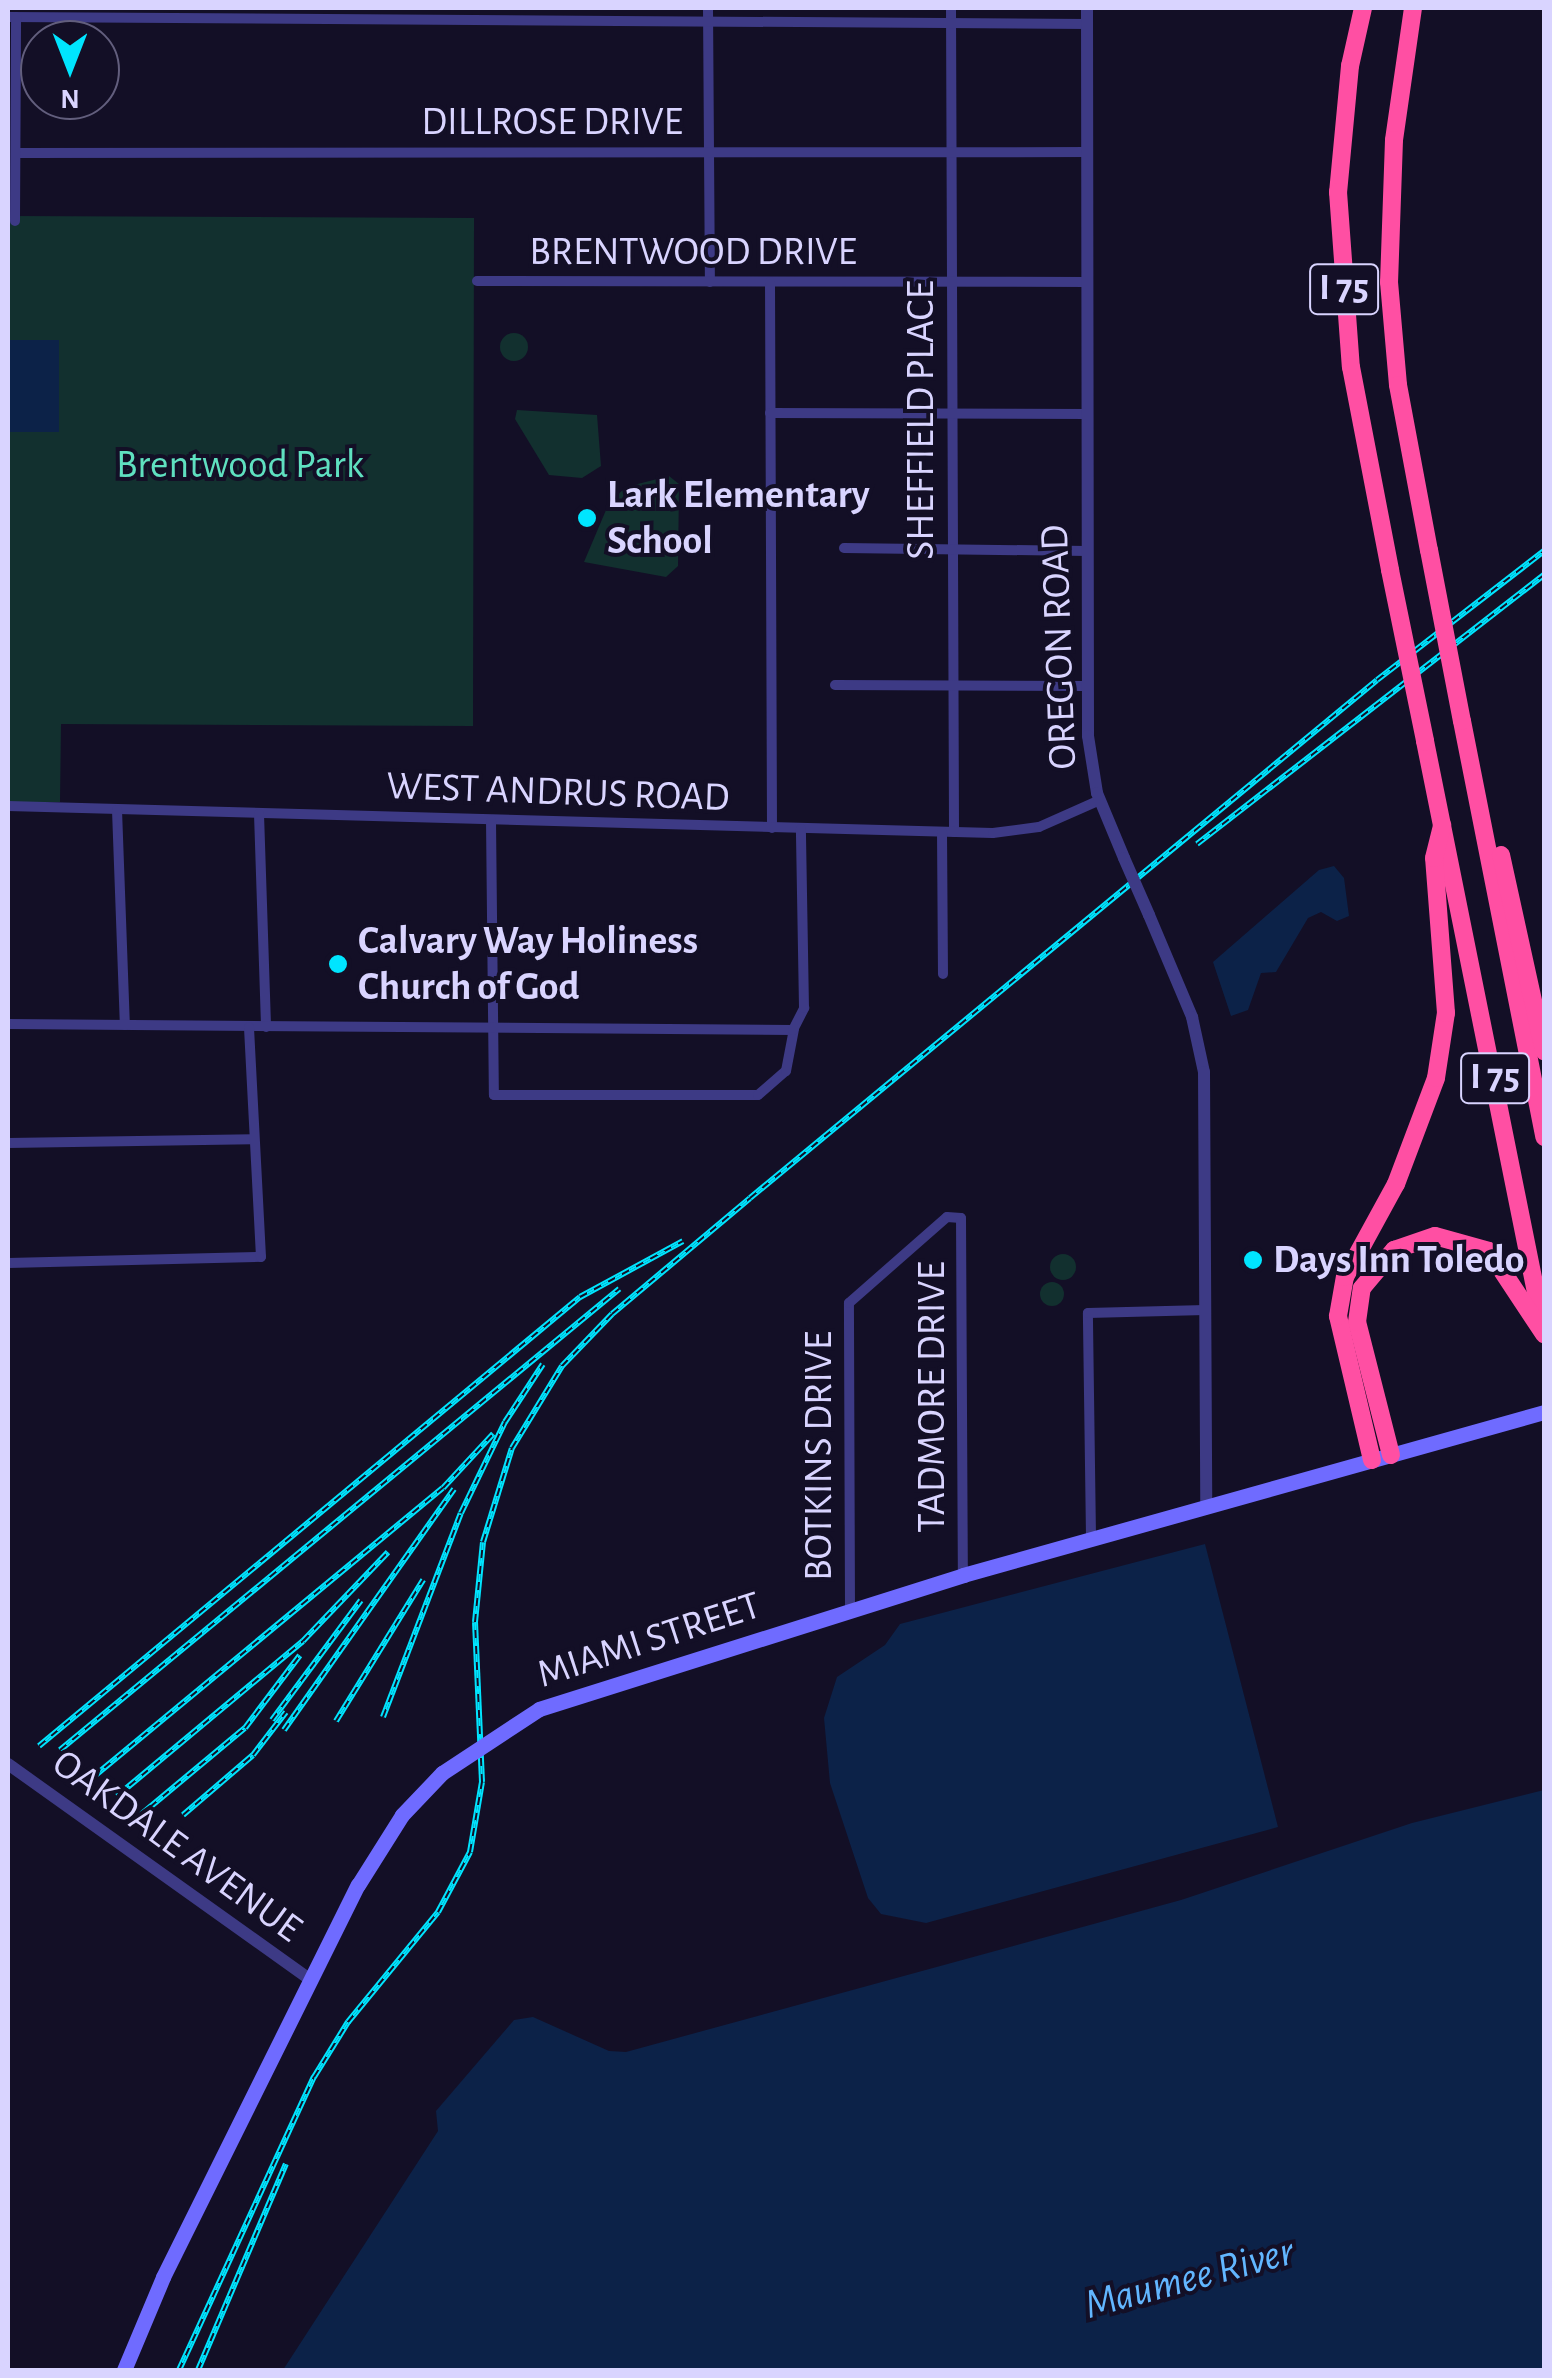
<!DOCTYPE html>
<html>
<head>
<meta charset="utf-8">
<style>
	body { margin:0 }
	#map { position:relative; width:1552px; height:2378px; overflow:hidden; background:#130f26; font-family:"Alegreya Sans",sans-serif }
	div>[style] { position:absolute }
	.green>* { inset:0; background:#12302f }
	.round { border-radius:50% }
	.water>* { inset:0; background:#0c2248; transform-origin:0 0 }
	.minor>* { height:10px; margin:-5px; padding:0 5px; transform-origin:5px; border-radius:5px; background:#3d3a85 }
	.tertiary>* { height:12px; margin:-6px; padding:0 6px; transform-origin:6px; border-radius:6px; background:#3d3a85 }
	.secondary>* { height:15px; margin:-7.5px; padding:0 7.5px; transform-origin:7.5px; border-radius:7.5px; background:#6f6bff }
	.motorway>* { height:18px; margin:-9px; padding:0 9px; transform-origin:9px; border-radius:9px; background:#ff4fa3 }
	.rail>* { height:6px; margin-top:-3px; transform-origin:0; background:repeating-linear-gradient(90deg,#130f26 0 8px,#00e5ff 0 16px); box-sizing:border-box; border-block:2px solid #00e5ff }
	.tertiary-bridge>* { height:12px; margin:-6px; padding:0 6px; transform-origin:6px; border-radius:6px; background:#3d3a85 }
	.secondary-bridge>* { height:15px; margin:-7.5px; padding:0 7.5px; transform-origin:7.5px; border-radius:7.5px; background:#6f6bff }
	.motorway-bridge>* { height:18px; margin:-9px; padding:0 9px; transform-origin:9px; border-radius:9px; background:#ff4fa3 }
	.dots>* { width:28px; height:28px; translate:-50% -50%; box-sizing:border-box; border:5px solid #130f26; border-radius:50% }
	span { translate:-50% -50%; white-space:nowrap; text-align:center; line-height:1.15; -webkit-text-stroke:8px #130f26; paint-order:stroke }
	.shield-label span { padding:2px 8px; background:#130f26; border:2px solid; border-radius:8px; -webkit-text-stroke-width:0 }
	.shield-label { font-size:38px; color:#d9d4ff; font-weight:700 }
	.street-label { font-size:40px; color:#d9d4ff }
	.park-label { font-size:40px; color:#5fe0c0 }
	.poi-label { font-size:40px; color:#d9d4ff; font-weight:700 }
	.left { translate:0 -50%; text-align:left }
	.water-label { font-size:42px; color:#62b6ff; font-style:italic }
	.frame { position:absolute; inset:0; border:10px solid #d9d4ff; pointer-events:none }
	.north { position:absolute; left:20px; top:20px; width:100px; height:100px; box-sizing:border-box; background:#130f26; border:2px solid #625e7d; border-radius:50%; rotate:180deg; font-size:28px; font-weight:700; line-height:40px; text-align:center; color:#d9d4ff }
	.north::after { content:''; display:block; margin:auto; width:35px; height:45px; background:#00e5ff; clip-path:polygon(50% 0,100% 100%,50% 72%,0 100%) }
</style>
</head>
<body>
<div id="map">
	<div class="green">
		<div style="clip-path:polygon(8px 216px,474px 218px,473px 726px,61px 724px,60px 802px,8px 802px)"></div>
		<div class="round" style="left:500px;top:333px;width:28px;height:28px"></div>
		<div style="clip-path:polygon(517px 410px,597px 415px,601px 466px,582px 478px,549px 475px,515px 419px)"></div>
		<div style="clip-path:polygon(669px 476px,679px 484px,678px 566px,666px 577px,584px 562px,609px 503px,626px 487px)"></div>
		<div class="round" style="left:1050px;top:1254px;width:26px;height:26px"></div>
		<div class="round" style="left:1040px;top:1282px;width:24px;height:24px"></div>
	</div>
	<div class="water">
		<div style="left:8px;top:340px;width:51px;height:92px"></div>
		<div style="clip-path:polygon(1334px 866px,1344px 878px,1349px 916px,1337px 921px,1321px 912px,1308px 918px,1276px 972px,1261px 973px,1248px 1010px,1231px 1016px,1213px 962px,1319px 870px)"></div>
		<div style="clip-path:polygon(1205px 1544px,1278px 1827px,926px 1923px,881px 1914px,868px 1898px,830px 1783px,824px 1718px,837px 1677px,885px 1645px,900px 1624px)"></div>
		<div style="clip-path:polygon(1544px 1790px,1544px 2370px,283px 2370px,438px 2131px,436px 2111px,514px 2020px,533px 2017px,609px 2051px,626px 2052px,1181px 1900px,1412px 1823px)"></div>
	</div>
	<div class="minor">
		<div style="left:708px;top:8px;width:274px;rotate:89.6deg"></div>
		<div style="left:951px;top:8px;width:824px;rotate:89.79deg"></div>
		<div style="left:8px;top:17px;width:1080px;rotate:0.37deg"></div>
		<div style="left:16px;top:153px;width:1072px;rotate:-0.05deg"></div>
		<div style="left:15px;top:221px;width:204px;rotate:-89.7deg"></div>
		<div style="left:477px;top:281px;width:611px;rotate:0.09deg"></div>
		<div style="left:770px;top:282px;width:546px;rotate:89.79deg"></div>
		<div style="left:770px;top:413px;width:318px;rotate:0.2deg"></div>
		<div style="left:844px;top:548px;width:243px;rotate:0.7deg"></div>
		<div style="left:835px;top:685px;width:253px;rotate:0.2deg"></div>
		<div style="left:8px;top:806px;width:985px;rotate:1.57deg"></div>
		<div style="left:993px;top:833px;width:46px;rotate:-7.4deg"></div>
		<div style="left:1039px;top:827px;width:67px;rotate:-23.9deg"></div>
		<div style="left:117px;top:810px;width:215px;rotate:87.9deg"></div>
		<div style="left:259px;top:814px;width:213px;rotate:88.1deg"></div>
		<div style="left:491px;top:820px;width:275px;rotate:89.4deg"></div>
		<div style="left:494px;top:1095px;width:264px"></div>
		<div style="left:758px;top:1095px;width:37px;rotate:-41deg"></div>
		<div style="left:786px;top:1071px;width:43px;rotate:-79.2deg"></div>
		<div style="left:942px;top:832px;width:142px;rotate:89.6deg"></div>
		<div style="left:8px;top:1024px;width:785px;rotate:0.44deg"></div>
		<div style="left:793px;top:1030px;width:25px;rotate:-63deg"></div>
		<div style="left:804px;top:1008px;width:179px;rotate:-91deg"></div>
		<div style="left:8px;top:1143px;width:244px;rotate:-0.9deg"></div>
		<div style="left:8px;top:1263px;width:253px;rotate:-1.4deg"></div>
		<div style="left:261px;top:1257px;width:230px;rotate:-93deg"></div>
		<div style="left:1091px;top:1537px;width:224px;rotate:-90.8deg"></div>
		<div style="left:1088px;top:1313px;width:117px;rotate:-1.5deg"></div>
		<div style="left:850px;top:1609px;width:306px;rotate:-90.2deg"></div>
		<div style="left:849px;top:1303px;width:130px;rotate:-41.3deg"></div>
		<div style="left:947px;top:1217px;width:14px;rotate:4deg"></div>
		<div style="left:961px;top:1218px;width:357px;rotate:89.7deg"></div>
	</div>
	<div class="tertiary">
		<div style="left:1087px;top:8px;width:728px;rotate:89.92deg"></div>
		<div style="left:1088px;top:736px;width:58px;rotate:81deg"></div>
		<div style="left:1097px;top:793px;width:70px;rotate:67.4deg"></div>
		<div style="left:1149px;top:915px;width:111px;rotate:67.1deg"></div>
		<div style="left:1192px;top:1017px;width:56px;rotate:77.7deg"></div>
		<div style="left:1204px;top:1072px;width:431px;rotate:89.7deg"></div>
		<div style="left:8px;top:1764px;width:370px;rotate:35.5deg"></div>
	</div>
	<div class="secondary">
		<div style="left:539px;top:1709px;width:445px;rotate:-17.5deg"></div>
		<div style="left:963px;top:1575px;width:603px;rotate:-15.67deg"></div>
		<div style="left:124px;top:2370px;width:101px;rotate:-67.2deg"></div>
		<div style="left:163px;top:2277px;width:438px;rotate:-63.6deg"></div>
		<div style="left:358px;top:1885px;width:83px;rotate:-57.8deg"></div>
		<div style="left:402px;top:1815px;width:58px;rotate:-46.4deg"></div>
	</div>
	<div class="motorway">
		<div style="left:1363px;top:8px;width:59px;rotate:102.6deg"></div>
		<div style="left:1350px;top:66px;width:127px;rotate:95.4deg"></div>
		<div style="left:1338px;top:192px;width:175px;rotate:85.8deg"></div>
		<div style="left:1351px;top:367px;width:207px;rotate:79.1deg"></div>
		<div style="left:1413px;top:8px;width:133px;rotate:98.2deg"></div>
		<div style="left:1394px;top:140px;width:142px;rotate:92deg"></div>
		<div style="left:1389px;top:282px;width:103px;rotate:85deg"></div>
		<div style="left:1398px;top:385px;width:168px;rotate:79.4deg"></div>
		<div style="left:1462px;top:721px;width:424px;rotate:78.8deg"></div>
		<div style="left:1425px;top:741px;width:603px;rotate:78.62deg"></div>
		<div style="left:1501px;top:855px;width:201px;rotate:77.6deg"></div>
		<div style="left:1391px;top:1455px;width:137px;rotate:-104.3deg"></div>
		<div style="left:1357px;top:1322px;width:34px;rotate:-82deg"></div>
		<div style="left:1362px;top:1288px;width:50px;rotate:-49.9deg"></div>
		<div style="left:1394px;top:1250px;width:43px;rotate:-18.9deg"></div>
		<div style="left:1435px;top:1236px;width:56px;rotate:15.5deg"></div>
		<div style="left:1489px;top:1251px;width:100px;rotate:56.5deg"></div>
		<div style="left:1372px;top:1460px;width:148px;rotate:-103.3deg"></div>
		<div style="left:1338px;top:1316px;width:40px;rotate:-80deg"></div>
		<div style="left:1345px;top:1277px;width:106px;rotate:-61.3deg"></div>
		<div style="left:1396px;top:1184px;width:113px;rotate:-69.3deg"></div>
		<div style="left:1436px;top:1078px;width:66px;rotate:-81.3deg"></div>
		<div style="left:1446px;top:1013px;width:155px;rotate:-94.4deg"></div>
		<div style="left:1434px;top:858px;width:34px;rotate:-76deg"></div>
	</div>
	<div class="rail">
		<div style="left:1197px;top:844px;width:439px;rotate:-37.8deg"></div>
		<div style="left:383px;top:1717px;width:218px;rotate:-69.1deg"></div>
		<div style="left:461px;top:1513px;width:101px;rotate:-64.2deg"></div>
		<div style="left:505px;top:1422px;width:69px;rotate:-56.8deg"></div>
		<div style="left:272px;top:1720px;width:149px;rotate:-53.4deg"></div>
		<div style="left:336px;top:1721px;width:166px;rotate:-58.3deg"></div>
		<div style="left:284px;top:1730px;width:295px;rotate:-54.8deg"></div>
		<div style="left:39px;top:1746px;width:703px;rotate:-39.69deg"></div>
		<div style="left:580px;top:1297px;width:117px;rotate:-28.5deg"></div>
		<div style="left:60px;top:1750px;width:725px;rotate:-39.51deg"></div>
		<div style="left:92px;top:1778px;width:455px;rotate:-39.6deg"></div>
		<div style="left:443px;top:1488px;width:74px;rotate:-47.2deg"></div>
		<div style="left:117px;top:1796px;width:242px;rotate:-39.8deg"></div>
		<div style="left:303px;top:1641px;width:123px;rotate:-46.3deg"></div>
		<div style="left:183px;top:1815px;width:92px;rotate:-40.6deg"></div>
		<div style="left:253px;top:1755px;width:54px;rotate:-52.5deg"></div>
		<div style="left:138px;top:1817px;width:139px;rotate:-39.8deg"></div>
		<div style="left:245px;top:1728px;width:91px;rotate:-53deg"></div>
		<div style="left:179px;top:2370px;width:323px;rotate:-65.3deg"></div>
		<div style="left:314px;top:2077px;width:65px;rotate:-58.3deg"></div>
		<div style="left:348px;top:2022px;width:142px;rotate:-50.7deg"></div>
		<div style="left:438px;top:1912px;width:68px;rotate:-61.9deg"></div>
		<div style="left:470px;top:1852px;width:71px;rotate:-80.3deg"></div>
		<div style="left:482px;top:1782px;width:160px;rotate:-92.5deg"></div>
		<div style="left:475px;top:1622px;width:80px;rotate:-84.3deg"></div>
		<div style="left:483px;top:1542px;width:98px;rotate:-72.9deg"></div>
		<div style="left:512px;top:1448px;width:96px;rotate:-58.6deg"></div>
		<div style="left:562px;top:1366px;width:72px;rotate:-46.1deg"></div>
		<div style="left:612px;top:1314px;width:180px;rotate:-40deg"></div>
		<div style="left:750px;top:1198px;width:813px;rotate:-39.56deg"></div>
		<div style="left:1377px;top:680px;width:211px;rotate:-37.7deg"></div>
		<div style="left:198px;top:2370px;width:224px;rotate:-66.9deg"></div>
	</div>
	<div class="tertiary-bridge">
		<div style="left:1124px;top:858px;width:62px;rotate:66.3deg"></div>
	</div>
	<div class="secondary-bridge">
		<div style="left:442px;top:1773px;width:116px;rotate:-33.4deg"></div>
	</div>
	<div class="motorway-bridge">
		<div style="left:1429px;top:550px;width:174px;rotate:79.1deg"></div>
		<div style="left:1390px;top:570px;width:175px;rotate:78.4deg"></div>
	</div>
	<div class="dots">
		<div style="left:587px;top:518px;background:#00e5ff"></div>
		<div style="left:338px;top:964px;background:#00e5ff"></div>
		<div style="left:1253px;top:1260px;background:#00e5ff"></div>
	</div>
	<div class="shield-label">
		<span style="left:1344px;top:289px">I 75</span>
		<span style="left:1495px;top:1078px">I 75</span>
	</div>
	<div class="street-label">
		<span style="left:552px;top:122px">DILLROSE DRIVE</span>
		<span style="left:693px;top:252px">BRENTWOOD DRIVE</span>
		<span style="left:921px;top:420px;rotate:-90deg">SHEFFIELD PLACE</span>
		<span style="left:1059px;top:647px;rotate:-92deg">OREGON ROAD</span>
		<span style="left:558px;top:792px;rotate:2deg">WEST ANDRUS ROAD</span>
		<span style="left:932px;top:1397px;rotate:-90deg">TADMORE DRIVE</span>
		<span style="left:819px;top:1456px;rotate:-90deg">BOTKINS DRIVE</span>
		<span style="left:649px;top:1640px;rotate:-18deg">MIAMI STREET</span>
		<span style="left:177px;top:1846px;rotate:36deg">OAKDALE AVENUE</span>
	</div>
	<div class="park-label">
		<span style="left:240px;top:465px">Brentwood Park</span>
	</div>
	<div class="poi-label">
		<span class="left" style="left:607px;top:518px">Lark Elementary<br>School</span>
		<span class="left" style="left:358px;top:964px">Calvary Way Holiness<br>Church of God</span>
		<span class="left" style="left:1273px;top:1260px">Days Inn Toledo</span>
	</div>
	<div class="water-label">
		<span style="left:1189px;top:2278px;rotate:-15deg">Maumee River</span>
	</div>
	<div class="frame"></div>
	<div class="north">N</div>
</div>
</body>
</html>
